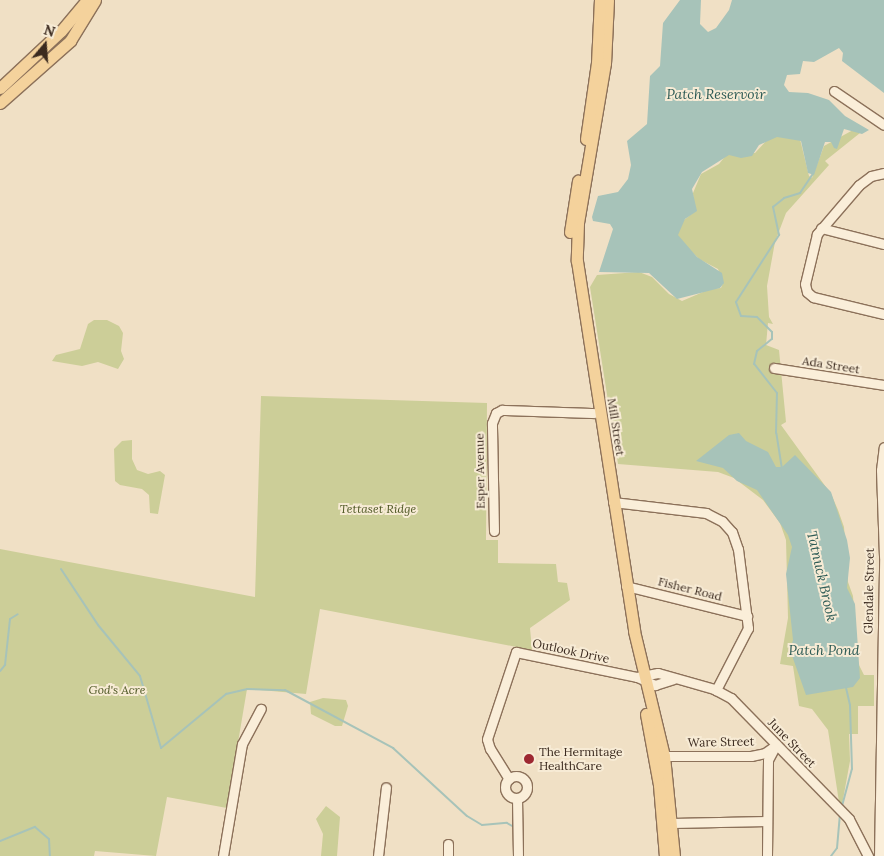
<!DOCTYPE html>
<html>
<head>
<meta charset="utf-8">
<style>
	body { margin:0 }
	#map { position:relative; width:884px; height:856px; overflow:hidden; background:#f0e0c5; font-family:Lora,serif }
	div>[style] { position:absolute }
	.green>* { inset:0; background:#ccce98 }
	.water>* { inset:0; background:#a7c3b9 }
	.stream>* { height:2px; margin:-1px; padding:0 1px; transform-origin:1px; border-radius:1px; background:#a7c3b9 }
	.roads { filter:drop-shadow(1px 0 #8c715a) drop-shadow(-1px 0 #8c715a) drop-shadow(0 1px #8c715a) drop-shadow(0 -1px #8c715a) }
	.minor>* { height:9px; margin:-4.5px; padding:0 4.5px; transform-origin:4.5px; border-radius:4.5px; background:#faeed9 }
	.minor>.ring { margin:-4.5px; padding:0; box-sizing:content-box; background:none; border:9px solid #faeed9; border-radius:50% }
	.major>* { height:11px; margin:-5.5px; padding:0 5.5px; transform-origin:5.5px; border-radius:5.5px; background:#f4d29c }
	.dots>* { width:14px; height:14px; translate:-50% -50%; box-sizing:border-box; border:2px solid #f7ebd5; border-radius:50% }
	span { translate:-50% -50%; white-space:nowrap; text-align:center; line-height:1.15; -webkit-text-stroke:4px #f7ebd5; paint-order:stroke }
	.street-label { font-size:12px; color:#3b2a1f }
	.park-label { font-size:12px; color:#4f5825; font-style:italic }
	.poi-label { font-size:12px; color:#3b2a1f }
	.left { translate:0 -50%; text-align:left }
	.water-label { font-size:14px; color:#2d5b55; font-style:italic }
	.north { position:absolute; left:20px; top:20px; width:50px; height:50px; -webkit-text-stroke:4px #f7ebd5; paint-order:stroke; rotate:18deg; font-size:14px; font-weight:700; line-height:20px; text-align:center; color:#3b2a1f }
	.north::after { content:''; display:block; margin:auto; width:18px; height:22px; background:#3b2a1f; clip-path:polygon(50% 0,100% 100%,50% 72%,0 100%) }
</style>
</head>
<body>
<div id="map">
	<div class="green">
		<div style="clip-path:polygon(853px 130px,860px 133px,825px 161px,829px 165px,786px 213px,775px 242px,767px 286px,769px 317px,773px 324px,768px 323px,766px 345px,779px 350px,786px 422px,781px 425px,831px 494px,838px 510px,844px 527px,848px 582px,853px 596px,858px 663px,864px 675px,874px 675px,874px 706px,858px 706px,858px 734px,849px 734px,850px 761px,842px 805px,839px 802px,828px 730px,812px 709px,799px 706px,793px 666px,780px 664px,788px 618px,786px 540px,780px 523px,763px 500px,734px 478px,718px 472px,618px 464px,590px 287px,597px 275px,639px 272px,652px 277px,669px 294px,682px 301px,710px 289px,721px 288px,723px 283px,718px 269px,699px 259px,678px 238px,678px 230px,684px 220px,694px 212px,693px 193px,701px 174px,719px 164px,727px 154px,755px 153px,767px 140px,777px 136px,800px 139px,809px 176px,812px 178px,824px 146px)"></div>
		<div style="clip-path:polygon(94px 320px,107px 320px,119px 326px,123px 333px,121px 351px,124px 359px,118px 369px,98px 362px,82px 366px,52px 361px,56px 355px,80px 349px,88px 324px)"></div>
		<div style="clip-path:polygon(261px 396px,487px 403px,486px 540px,498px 540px,498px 563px,556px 564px,558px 582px,567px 583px,570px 600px,530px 628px,532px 650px,320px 609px,306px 694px,247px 689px,227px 808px,167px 797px,156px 856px,95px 851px,94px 856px,0 856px,0 549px,255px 597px)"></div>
		<div style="clip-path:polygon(132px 440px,132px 459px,137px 470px,148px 474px,160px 471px,165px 475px,158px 514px,150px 513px,149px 495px,142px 489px,120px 485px,115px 481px,114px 449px,122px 441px)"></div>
		<div style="clip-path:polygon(323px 698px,346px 700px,348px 706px,342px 726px,335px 726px,311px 714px,310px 702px)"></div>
		<div style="clip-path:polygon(326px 806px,340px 817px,337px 856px,321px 856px,323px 834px,316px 819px)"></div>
	</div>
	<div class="water">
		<div style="clip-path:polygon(680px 0,701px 0,700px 24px,708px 32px,716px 28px,729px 10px,732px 0,884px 0,884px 93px,842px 61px,843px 53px,839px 48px,814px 62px,803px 61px,800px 74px,787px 75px,784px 85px,789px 92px,808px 93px,829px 100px,845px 116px,869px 130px,862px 134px,844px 129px,837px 149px,834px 148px,831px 142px,825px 142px,814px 175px,808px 173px,801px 141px,777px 137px,759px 145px,752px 156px,741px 158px,729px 155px,702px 172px,692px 189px,697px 211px,685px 219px,678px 235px,697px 257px,722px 273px,724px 283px,720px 288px,677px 299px,649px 273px,599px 272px,613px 229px,610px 224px,593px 221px,592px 217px,598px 196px,618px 192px,628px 179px,631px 165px,627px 141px,647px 124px,650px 76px,660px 66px,663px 23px)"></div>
		<div style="clip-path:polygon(739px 433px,746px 441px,768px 452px,776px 467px,782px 467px,795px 455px,831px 492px,847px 540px,850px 558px,847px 588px,855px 604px,860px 678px,853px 687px,806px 695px,790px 650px,793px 640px,786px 574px,792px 547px,788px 535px,757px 490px,737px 481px,723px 468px,696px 461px,729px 435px)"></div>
	</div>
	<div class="stream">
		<div style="left:782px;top:469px;width:36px;rotate:-99deg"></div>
		<div style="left:776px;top:433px;width:40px;rotate:-88.6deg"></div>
		<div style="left:777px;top:393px;width:37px;rotate:-128deg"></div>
		<div style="left:754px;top:364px;width:13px;rotate:-77deg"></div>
		<div style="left:757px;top:351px;width:19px;rotate:-39deg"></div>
		<div style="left:772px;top:339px;width:7px;rotate:-90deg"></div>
		<div style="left:772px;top:332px;width:21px;rotate:-135deg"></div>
		<div style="left:757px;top:317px;width:16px;rotate:-176deg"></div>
		<div style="left:741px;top:316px;width:15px;rotate:-110deg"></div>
		<div style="left:736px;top:302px;width:80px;rotate:-57.3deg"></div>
		<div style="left:779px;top:235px;width:29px;rotate:-102deg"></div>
		<div style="left:773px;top:207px;width:14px;rotate:-39deg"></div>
		<div style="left:784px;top:198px;width:17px;rotate:-17deg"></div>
		<div style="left:800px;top:193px;width:23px;rotate:-56deg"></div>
		<div style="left:61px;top:569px;width:67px;rotate:56.5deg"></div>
		<div style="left:98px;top:625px;width:66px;rotate:50.5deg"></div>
		<div style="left:140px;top:676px;width:75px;rotate:73.7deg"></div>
		<div style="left:161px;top:748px;width:85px;rotate:-39.7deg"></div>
		<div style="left:226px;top:694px;width:22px;rotate:-13deg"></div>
		<div style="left:247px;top:689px;width:38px;rotate:2deg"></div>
		<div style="left:285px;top:690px;width:123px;rotate:28.2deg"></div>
		<div style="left:393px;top:748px;width:100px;rotate:42.6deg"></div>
		<div style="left:467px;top:816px;width:17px;rotate:31deg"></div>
		<div style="left:482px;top:825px;width:25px;rotate:-5deg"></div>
		<div style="left:507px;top:823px;width:8px;rotate:30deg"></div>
		<div style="left:0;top:671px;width:8px;rotate:-50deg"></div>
		<div style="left:5px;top:665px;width:46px;rotate:-83.8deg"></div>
		<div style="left:10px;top:619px;width:9px;rotate:-32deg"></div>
		<div style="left:842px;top:806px;width:38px;rotate:-75deg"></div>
		<div style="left:852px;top:769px;width:64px;rotate:-91.8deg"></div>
		<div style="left:850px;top:705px;width:17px;rotate:-103deg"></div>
		<div style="left:0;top:841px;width:38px;rotate:-22deg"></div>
		<div style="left:35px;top:827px;width:18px;rotate:41deg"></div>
		<div style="left:49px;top:839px;width:17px;rotate:87deg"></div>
		<div style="left:831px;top:856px;width:10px;rotate:-53deg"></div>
		<div style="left:837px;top:848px;width:33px;rotate:-85deg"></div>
	</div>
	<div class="roads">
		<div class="minor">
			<div style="left:834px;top:91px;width:60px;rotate:34.2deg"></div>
			<div style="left:884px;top:173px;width:13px;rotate:167deg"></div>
			<div style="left:871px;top:176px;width:15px;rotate:143deg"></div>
			<div style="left:859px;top:185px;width:65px;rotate:130.6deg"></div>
			<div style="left:817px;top:234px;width:51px;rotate:103.5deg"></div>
			<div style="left:805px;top:284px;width:8px;rotate:76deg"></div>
			<div style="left:807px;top:292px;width:8px;rotate:40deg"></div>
			<div style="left:813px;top:297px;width:73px;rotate:13.5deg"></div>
			<div style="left:821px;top:228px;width:65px;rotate:14.3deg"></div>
			<div style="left:774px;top:368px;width:111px;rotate:8.8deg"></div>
			<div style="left:613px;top:502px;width:94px;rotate:6.7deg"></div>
			<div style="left:706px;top:513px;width:18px;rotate:27deg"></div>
			<div style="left:722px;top:521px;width:15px;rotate:48deg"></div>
			<div style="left:732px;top:532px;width:18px;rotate:71deg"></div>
			<div style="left:738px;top:549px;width:80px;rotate:82.8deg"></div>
			<div style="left:748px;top:628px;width:70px;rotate:117.3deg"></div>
			<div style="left:494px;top:531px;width:108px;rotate:-91.1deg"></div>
			<div style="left:492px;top:423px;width:11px;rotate:-68deg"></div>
			<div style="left:496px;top:413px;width:7px;rotate:-27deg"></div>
			<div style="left:502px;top:410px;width:92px;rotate:1.9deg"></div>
			<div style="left:626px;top:586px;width:125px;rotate:13.9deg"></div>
			<div style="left:637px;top:677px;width:21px;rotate:-11deg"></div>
			<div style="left:658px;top:673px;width:58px;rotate:15.9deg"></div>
			<div style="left:714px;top:689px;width:19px;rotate:28deg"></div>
			<div style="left:731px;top:698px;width:169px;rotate:45.7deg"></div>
			<div style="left:849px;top:819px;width:42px;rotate:62.8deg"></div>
			<div style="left:664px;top:756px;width:87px"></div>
			<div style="left:751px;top:756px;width:14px;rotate:-12deg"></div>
			<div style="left:765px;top:753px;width:14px;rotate:-36deg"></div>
			<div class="ring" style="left:505px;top:776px;width:13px;height:13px"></div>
			<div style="left:509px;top:779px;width:36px;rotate:-122deg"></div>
			<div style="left:490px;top:749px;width:10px;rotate:-107deg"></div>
			<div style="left:487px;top:739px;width:92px;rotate:-71.6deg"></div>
			<div style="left:516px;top:652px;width:124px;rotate:11.7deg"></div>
			<div style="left:637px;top:677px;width:20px;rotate:24deg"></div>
			<div style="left:655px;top:685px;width:19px;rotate:-18deg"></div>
			<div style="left:517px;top:798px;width:58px;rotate:89deg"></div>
			<div style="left:672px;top:823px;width:95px;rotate:-1.2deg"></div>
			<div style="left:448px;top:844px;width:12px;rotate:90deg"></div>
			<div style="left:223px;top:856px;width:114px;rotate:-80.4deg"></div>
			<div style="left:242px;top:744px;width:40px;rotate:-62deg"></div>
			<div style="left:378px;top:856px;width:69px;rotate:-83.4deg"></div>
			<div style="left:767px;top:856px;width:96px;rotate:-89.4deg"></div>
			<div style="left:768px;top:760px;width:15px;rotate:-62deg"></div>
			<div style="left:879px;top:856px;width:300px;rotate:-89deg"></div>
			<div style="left:884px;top:556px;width:86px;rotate:-92deg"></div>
			<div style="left:881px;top:470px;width:23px;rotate:-83deg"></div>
		</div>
		<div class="major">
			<div style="left:608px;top:0;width:63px;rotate:92.7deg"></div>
			<div style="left:605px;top:63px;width:162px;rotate:99.6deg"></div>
			<div style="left:578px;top:223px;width:38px;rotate:92deg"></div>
			<div style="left:577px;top:261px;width:374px;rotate:81.2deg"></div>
			<div style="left:634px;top:631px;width:129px;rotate:76.5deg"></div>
			<div style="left:664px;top:756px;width:100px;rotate:84.3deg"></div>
			<div style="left:0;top:88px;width:83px;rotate:-43.1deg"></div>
			<div style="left:61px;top:31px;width:40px;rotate:-50deg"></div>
			<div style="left:0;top:103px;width:94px;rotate:-41.5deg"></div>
			<div style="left:70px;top:41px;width:48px;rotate:-58.6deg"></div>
			<div style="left:586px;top:139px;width:77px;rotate:-81.8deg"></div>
			<div style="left:597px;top:63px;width:63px;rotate:-87.3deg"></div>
			<div style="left:570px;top:232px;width:52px;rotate:-81.1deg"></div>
			<div style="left:646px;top:714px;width:72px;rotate:79.6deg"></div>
			<div style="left:659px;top:785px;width:71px;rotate:85.2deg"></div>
		</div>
	</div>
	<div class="dots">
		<div style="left:529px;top:759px;background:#9d2831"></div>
	</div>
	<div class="street-label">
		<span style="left:831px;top:365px;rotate:9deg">Ada Street</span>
		<span style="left:616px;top:427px;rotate:81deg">Mill Street</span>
		<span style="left:480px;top:471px;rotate:-91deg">Esper Avenue</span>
		<span style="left:690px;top:589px;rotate:14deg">Fisher Road</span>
		<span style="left:869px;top:591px;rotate:-89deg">Glendale Street</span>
		<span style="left:571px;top:651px;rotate:12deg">Outlook Drive</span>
		<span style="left:721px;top:742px;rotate:-1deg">Ware Street</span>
		<span style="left:792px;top:743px;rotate:46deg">June Street</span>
	</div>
	<div class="park-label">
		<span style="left:378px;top:509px">Tettaset Ridge</span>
		<span style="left:117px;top:690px">God's Acre</span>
	</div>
	<div class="poi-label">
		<span class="left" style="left:539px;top:759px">The Hermitage<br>HealthCare</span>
	</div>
	<div class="water-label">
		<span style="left:716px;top:94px">Patch Reservoir</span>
		<span style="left:822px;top:576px;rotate:77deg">Tatnuck Brook</span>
		<span style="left:824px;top:650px">Patch Pond</span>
	</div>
	<div class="north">N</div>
</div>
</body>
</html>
